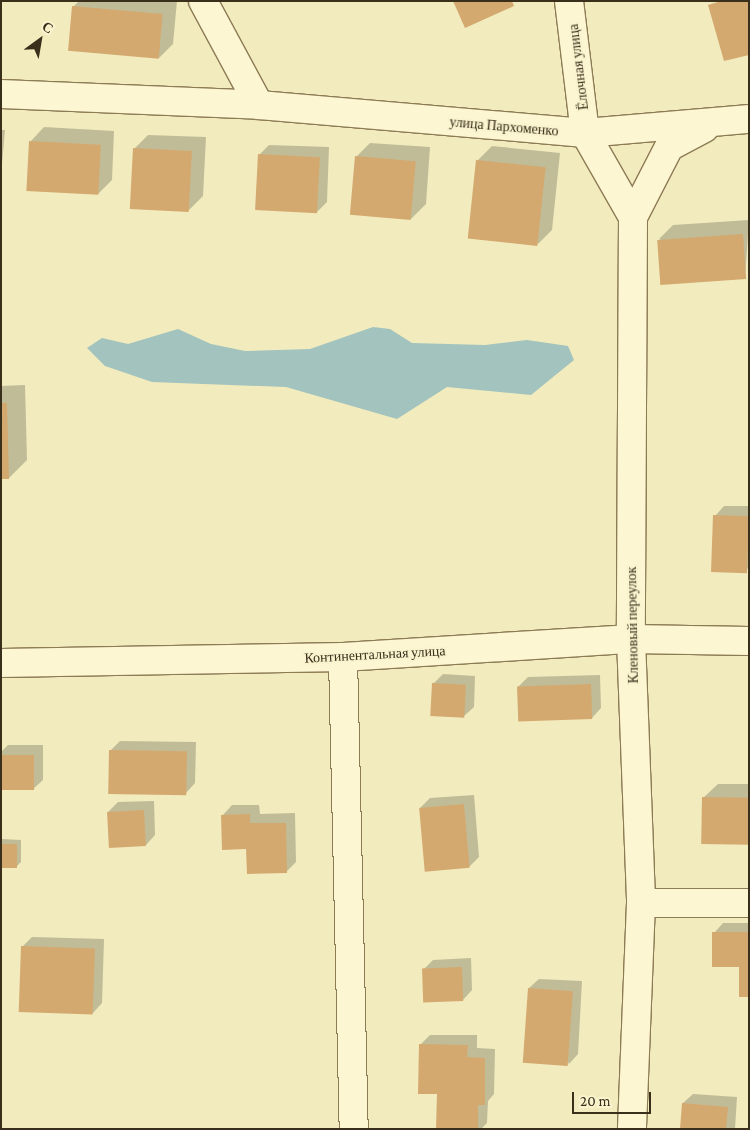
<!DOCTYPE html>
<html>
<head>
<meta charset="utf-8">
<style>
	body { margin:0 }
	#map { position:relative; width:750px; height:1130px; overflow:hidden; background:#f2ebbe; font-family:"Crimson Pro",serif }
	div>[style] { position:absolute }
	.water>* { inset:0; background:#a2c3be }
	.shadow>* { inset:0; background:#0003 }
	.building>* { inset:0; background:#d4a96f; transform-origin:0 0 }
	.roads { filter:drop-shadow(1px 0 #8c7b55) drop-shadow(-1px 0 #8c7b55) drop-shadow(0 1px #8c7b55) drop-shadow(0 -1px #8c7b55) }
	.street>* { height:28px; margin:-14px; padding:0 14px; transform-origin:14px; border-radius:14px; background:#fcf6d2 }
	span { translate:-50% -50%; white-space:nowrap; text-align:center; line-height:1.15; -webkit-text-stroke:4px #f9f3ce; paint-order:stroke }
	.street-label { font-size:14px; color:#3a2f1b }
	.frame { position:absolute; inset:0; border:2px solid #3a2f1b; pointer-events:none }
	.north { position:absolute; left:15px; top:15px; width:50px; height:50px; -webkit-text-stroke:4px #f9f3ce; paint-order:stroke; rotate:32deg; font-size:14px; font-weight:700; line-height:20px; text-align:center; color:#3a2f1b }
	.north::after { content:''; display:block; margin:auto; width:18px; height:22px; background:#3a2f1b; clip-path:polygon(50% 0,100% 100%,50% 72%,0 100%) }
	.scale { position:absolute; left:572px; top:1092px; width:79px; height:22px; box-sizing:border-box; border:2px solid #3a2f1b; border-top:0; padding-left:6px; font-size:15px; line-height:18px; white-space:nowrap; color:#3a2f1b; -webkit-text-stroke:4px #f9f3ce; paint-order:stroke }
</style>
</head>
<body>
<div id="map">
	<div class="water">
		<div style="clip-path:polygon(373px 327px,390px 329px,412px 343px,485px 345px,527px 340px,568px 346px,574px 360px,531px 395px,447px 387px,397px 419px,286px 387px,152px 382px,105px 366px,87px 348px,102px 338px,128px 344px,178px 329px,211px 344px,245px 351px,310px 349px)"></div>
	</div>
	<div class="shadow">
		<div style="clip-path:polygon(79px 1px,177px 1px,173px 44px,159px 58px,73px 7px)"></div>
		<div style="clip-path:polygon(44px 127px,114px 131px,112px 180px,98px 194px,30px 142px)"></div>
		<div style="clip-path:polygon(1px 130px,5px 130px,1px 175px)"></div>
		<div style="clip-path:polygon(148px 135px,206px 137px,203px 196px,189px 210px,134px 149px)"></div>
		<div style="clip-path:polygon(370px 143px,430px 147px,426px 204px,411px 219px,356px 157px)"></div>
		<div style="clip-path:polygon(269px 145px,329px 147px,327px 202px,317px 212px,260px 154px)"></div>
		<div style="clip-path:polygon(492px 146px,560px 153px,552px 230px,538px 244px,477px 161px)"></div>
		<div style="clip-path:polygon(749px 220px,745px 278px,659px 239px,673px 225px)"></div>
		<div style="clip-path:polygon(25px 385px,27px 460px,9px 478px,1px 478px,1px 386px)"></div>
		<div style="clip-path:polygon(724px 506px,749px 506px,749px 571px,715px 516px)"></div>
		<div style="clip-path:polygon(443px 674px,475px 676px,474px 707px,464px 716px,433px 684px)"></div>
		<div style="clip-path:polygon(600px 675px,601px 708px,592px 718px,518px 687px,528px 677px)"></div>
		<div style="clip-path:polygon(120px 741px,196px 742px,195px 783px,186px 793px,110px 751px)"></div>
		<div style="clip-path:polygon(8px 745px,43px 745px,43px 780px,33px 789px,1px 789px,1px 752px)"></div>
		<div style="clip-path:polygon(718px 784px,749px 784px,749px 843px,703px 798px)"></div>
		<div style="clip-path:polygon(474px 795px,479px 857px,469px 867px,420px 808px,430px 798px)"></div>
		<div style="clip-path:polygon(154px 801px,155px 835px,146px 845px,108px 812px,118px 802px)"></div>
		<div style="clip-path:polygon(232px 805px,259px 805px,260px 814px,295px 813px,296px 862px,286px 872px,248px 848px,223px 815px)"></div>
		<div style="clip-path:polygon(2px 839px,21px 840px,21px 862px,16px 867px,1px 867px)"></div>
		<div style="clip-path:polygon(723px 923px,749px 923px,749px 995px,740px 966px,714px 933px)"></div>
		<div style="clip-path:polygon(32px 937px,104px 939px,102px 1003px,93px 1013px,22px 947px)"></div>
		<div style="clip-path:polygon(471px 958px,472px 990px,463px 1000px,423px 970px,433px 960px)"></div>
		<div style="clip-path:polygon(539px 979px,582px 981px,578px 1054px,569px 1064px,529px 988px)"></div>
		<div style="clip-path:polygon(430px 1035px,477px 1035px,477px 1048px,495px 1049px,494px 1094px,488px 1101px,487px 1123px,481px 1129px,437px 1129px,438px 1093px,420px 1045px)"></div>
		<div style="clip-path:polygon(693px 1094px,737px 1097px,735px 1129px,681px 1129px,683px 1103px)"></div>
	</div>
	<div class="building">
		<div style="clip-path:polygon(453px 1px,512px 1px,514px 6px,465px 28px)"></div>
		<div style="clip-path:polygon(721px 1px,749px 1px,749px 55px,724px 61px,708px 5px)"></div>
		<div style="left:72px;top:6px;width:91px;height:45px;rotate:5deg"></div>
		<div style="left:29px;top:141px;width:72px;height:50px;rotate:3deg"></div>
		<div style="left:133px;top:148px;width:59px;height:61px;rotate:3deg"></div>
		<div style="left:258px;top:154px;width:62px;height:56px;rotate:3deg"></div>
		<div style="left:355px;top:156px;width:61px;height:59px;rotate:5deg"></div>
		<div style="left:476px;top:160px;width:70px;height:79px;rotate:6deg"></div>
		<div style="left:743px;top:234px;width:45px;height:86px;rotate:86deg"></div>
		<div style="clip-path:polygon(1px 403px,7px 403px,9px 479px,1px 479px)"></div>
		<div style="left:713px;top:515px;width:36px;height:57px;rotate:2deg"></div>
		<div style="left:432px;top:683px;width:34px;height:33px;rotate:3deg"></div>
		<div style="left:591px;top:684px;width:35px;height:74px;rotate:88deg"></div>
		<div style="left:109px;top:750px;width:78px;height:44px;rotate:1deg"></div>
		<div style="left:1px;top:755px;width:33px;height:35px"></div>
		<div style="left:702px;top:797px;width:47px;height:47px;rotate:1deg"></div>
		<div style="left:464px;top:804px;width:64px;height:45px;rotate:85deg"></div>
		<div style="left:144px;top:810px;width:36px;height:37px;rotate:87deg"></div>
		<div style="clip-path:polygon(250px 814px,250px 823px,286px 823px,287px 873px,247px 874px,246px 849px,222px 850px,221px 815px)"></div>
		<div style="left:1px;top:844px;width:16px;height:24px"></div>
		<div style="clip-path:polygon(712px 932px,749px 932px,749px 997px,739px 997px,739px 967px,712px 967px)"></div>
		<div style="left:21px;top:946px;width:74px;height:66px;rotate:2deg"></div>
		<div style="left:462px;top:967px;width:34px;height:40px;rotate:88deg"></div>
		<div style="left:528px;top:988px;width:45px;height:75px;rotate:4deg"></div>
		<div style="clip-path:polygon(419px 1044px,468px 1045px,467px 1057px,485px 1058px,485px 1105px,478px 1105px,478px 1129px,436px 1129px,437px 1094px,418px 1094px)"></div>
		<div style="clip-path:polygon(682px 1103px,728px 1107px,726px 1129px,680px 1129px)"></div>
	</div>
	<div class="roads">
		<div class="street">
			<div style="left:203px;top:1px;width:118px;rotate:61.7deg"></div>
			<div style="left:569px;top:1px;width:133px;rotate:83.1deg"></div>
			<div style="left:585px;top:133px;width:97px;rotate:60.3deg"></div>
			<div style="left:633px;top:217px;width:422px;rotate:90.3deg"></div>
			<div style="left:631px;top:639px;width:264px;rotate:87.8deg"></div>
			<div style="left:641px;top:903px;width:226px;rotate:92.3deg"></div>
			<div style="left:1px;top:94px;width:258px;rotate:2.4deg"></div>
			<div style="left:259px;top:105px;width:327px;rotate:4.9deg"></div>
			<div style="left:585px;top:133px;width:165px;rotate:-4.9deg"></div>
			<div style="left:633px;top:217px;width:79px;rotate:-62.8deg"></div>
			<div style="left:669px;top:147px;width:40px;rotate:-28deg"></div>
			<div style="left:343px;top:657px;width:472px;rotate:88.7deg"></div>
			<div style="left:1px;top:663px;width:342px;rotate:-1deg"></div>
			<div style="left:343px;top:657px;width:289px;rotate:-3.6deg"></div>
			<div style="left:631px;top:639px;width:118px;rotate:1deg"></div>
			<div style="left:641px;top:903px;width:108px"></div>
		</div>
	</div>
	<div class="street-label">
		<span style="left:578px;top:67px;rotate:-97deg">Ёлочная улица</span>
		<span style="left:504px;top:126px;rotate:5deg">улица Пархоменко</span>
		<span style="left:632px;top:625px;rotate:-91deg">Кленовый переулок</span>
		<span style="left:375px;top:654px;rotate:-3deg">Континентальная улица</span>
	</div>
	<div class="frame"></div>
	<div class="north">С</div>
	<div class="scale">20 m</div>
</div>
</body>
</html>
